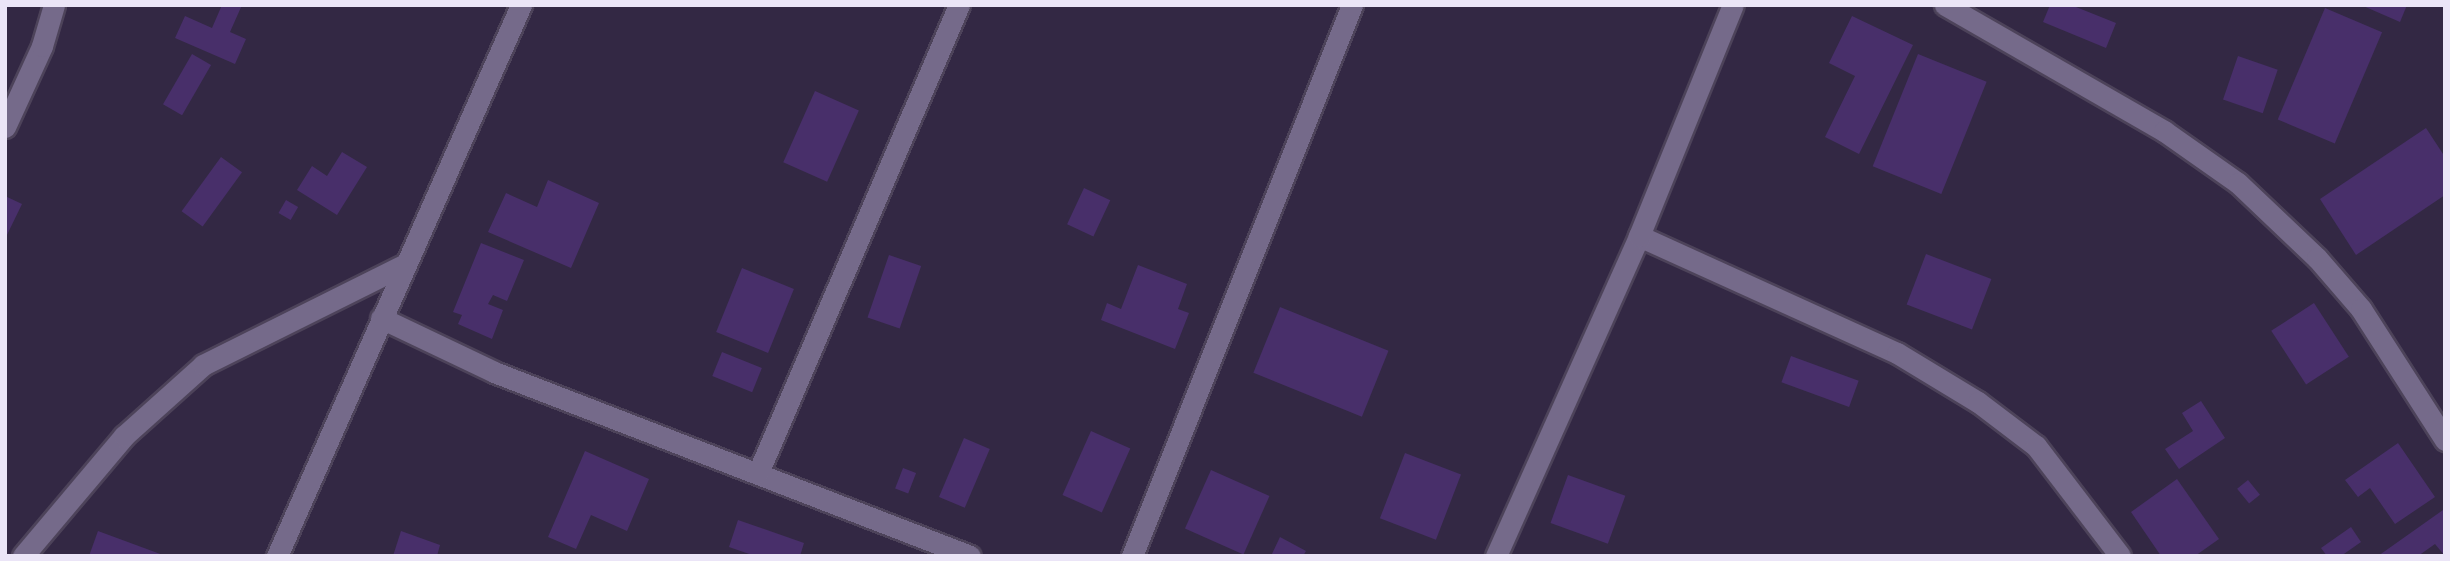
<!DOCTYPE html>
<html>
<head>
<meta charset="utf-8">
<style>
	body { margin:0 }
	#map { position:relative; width:2450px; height:561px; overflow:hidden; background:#332844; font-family:"Archivo Narrow",sans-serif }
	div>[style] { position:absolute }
	.building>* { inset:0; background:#482f6a; transform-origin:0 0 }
	.roads { filter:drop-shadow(2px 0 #4d435a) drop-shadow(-2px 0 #4d435a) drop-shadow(0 2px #4d435a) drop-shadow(0 -2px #4d435a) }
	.minor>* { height:21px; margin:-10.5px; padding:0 10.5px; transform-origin:10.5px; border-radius:10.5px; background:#756a8a }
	span { translate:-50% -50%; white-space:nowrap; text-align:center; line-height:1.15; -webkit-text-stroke:6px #291f39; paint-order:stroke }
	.frame { position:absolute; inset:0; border:7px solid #ebe5f7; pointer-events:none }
</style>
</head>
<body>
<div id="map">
	<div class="building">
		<div style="clip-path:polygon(222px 5px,242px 5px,230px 32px,246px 39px,235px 64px,175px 38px,185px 16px,212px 28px)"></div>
		<div style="clip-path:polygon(2050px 5px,2071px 5px,2116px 23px,2106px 48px,2043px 22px)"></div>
		<div style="clip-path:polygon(2361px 5px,2407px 5px,2400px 22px)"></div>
		<div style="left:2325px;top:8px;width:62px;height:121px;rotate:23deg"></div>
		<div style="clip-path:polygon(1852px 16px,1913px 45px,1859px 154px,1825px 137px,1855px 76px,1829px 63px)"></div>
		<div style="left:192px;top:54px;width:22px;height:58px;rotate:30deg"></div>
		<div style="left:1918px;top:54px;width:74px;height:121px;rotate:22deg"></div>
		<div style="left:2238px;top:56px;width:42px;height:46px;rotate:19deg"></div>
		<div style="left:815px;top:91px;width:48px;height:78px;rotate:24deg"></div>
		<div style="clip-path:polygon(2426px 128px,2445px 157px,2445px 195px,2356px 255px,2320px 199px)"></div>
		<div style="clip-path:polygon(342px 152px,367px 167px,337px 215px,297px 190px,312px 166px,327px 176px)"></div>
		<div style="left:221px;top:157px;width:26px;height:67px;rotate:36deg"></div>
		<div style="clip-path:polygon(548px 180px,599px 203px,571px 268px,488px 232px,506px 193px,537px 207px)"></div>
		<div style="left:1084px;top:188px;width:29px;height:40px;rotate:25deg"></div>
		<div style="clip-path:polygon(5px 196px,22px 204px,5px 239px)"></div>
		<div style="left:286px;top:200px;width:14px;height:15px;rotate:30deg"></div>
		<div style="clip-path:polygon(481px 243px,524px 260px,507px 301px,493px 295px,488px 304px,503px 310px,492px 339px,458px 324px,462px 315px,453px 312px)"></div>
		<div style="left:1926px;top:254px;width:70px;height:54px;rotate:21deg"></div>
		<div style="left:889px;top:255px;width:34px;height:66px;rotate:19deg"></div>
		<div style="clip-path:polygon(1138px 265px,1187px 284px,1178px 309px,1189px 313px,1175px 349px,1101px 320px,1107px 303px,1121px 309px)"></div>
		<div style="left:742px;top:268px;width:56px;height:69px;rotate:22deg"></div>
		<div style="left:2314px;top:303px;width:64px;height:51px;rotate:57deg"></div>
		<div style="left:1280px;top:307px;width:117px;height:71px;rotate:22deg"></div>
		<div style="left:722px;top:352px;width:43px;height:26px;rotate:22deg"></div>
		<div style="left:1791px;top:356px;width:72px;height:28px;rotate:20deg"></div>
		<div style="clip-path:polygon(2201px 401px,2225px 438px,2179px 469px,2165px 449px,2193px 431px,2182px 413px)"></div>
		<div style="left:1091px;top:431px;width:43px;height:70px;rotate:24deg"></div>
		<div style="left:964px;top:438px;width:28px;height:64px;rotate:23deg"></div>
		<div style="clip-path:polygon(2398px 443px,2435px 497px,2395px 524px,2370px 488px,2358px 497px,2345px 480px)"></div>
		<div style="clip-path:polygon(585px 451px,649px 479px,627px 531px,591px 515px,576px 549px,548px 537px)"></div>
		<div style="left:1405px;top:453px;width:60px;height:70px;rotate:21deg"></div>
		<div style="left:903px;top:468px;width:14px;height:22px;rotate:21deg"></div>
		<div style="left:1211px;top:470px;width:64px;height:64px;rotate:24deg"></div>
		<div style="left:1568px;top:475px;width:61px;height:51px;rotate:20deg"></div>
		<div style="clip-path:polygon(2177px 479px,2219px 539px,2195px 556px,2161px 556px,2131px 512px)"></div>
		<div style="left:2248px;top:480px;width:19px;height:14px;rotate:51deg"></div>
		<div style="clip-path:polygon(2443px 510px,2445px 556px,2435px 544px,2418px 556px,2378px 556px)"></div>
		<div style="clip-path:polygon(738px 520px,804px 543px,800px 556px,755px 556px,729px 547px)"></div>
		<div style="clip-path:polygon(2351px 527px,2361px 542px,2341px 556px,2327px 556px,2321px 548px)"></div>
		<div style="clip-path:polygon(98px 531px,163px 555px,163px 556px,89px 556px)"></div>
		<div style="clip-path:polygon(401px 531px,440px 545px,437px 556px,393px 556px)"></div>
		<div style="clip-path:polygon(1280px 537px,1306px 551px,1303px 556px,1271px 556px)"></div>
	</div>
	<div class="roads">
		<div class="minor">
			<div style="left:1945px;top:5px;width:253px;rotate:29.9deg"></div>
			<div style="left:2164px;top:131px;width:90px;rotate:35.1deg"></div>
			<div style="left:2238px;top:183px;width:109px;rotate:43.5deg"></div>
			<div style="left:2317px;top:258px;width:67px;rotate:49.2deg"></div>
			<div style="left:2361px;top:309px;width:156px;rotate:57.3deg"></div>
			<div style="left:5px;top:127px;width:89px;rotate:-65.4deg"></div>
			<div style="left:42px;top:46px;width:43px;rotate:-73.7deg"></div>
			<div style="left:1639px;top:236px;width:283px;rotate:24.4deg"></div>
			<div style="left:1897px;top:353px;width:95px;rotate:31.2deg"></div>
			<div style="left:1978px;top:402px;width:73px;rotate:37.2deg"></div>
			<div style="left:2036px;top:446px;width:138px;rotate:52.6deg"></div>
			<div style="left:381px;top:318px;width:125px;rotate:25.5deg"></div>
			<div style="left:494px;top:372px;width:510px;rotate:21.13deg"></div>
			<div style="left:758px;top:473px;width:509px;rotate:-66.76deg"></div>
			<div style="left:23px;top:556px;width:157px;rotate:-49.9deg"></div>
			<div style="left:124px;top:436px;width:106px;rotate:-41.9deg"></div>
			<div style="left:203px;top:365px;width:225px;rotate:-26.5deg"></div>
			<div style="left:277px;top:556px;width:603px;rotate:-66.11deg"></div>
			<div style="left:1132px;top:556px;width:593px;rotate:-68.23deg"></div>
			<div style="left:1496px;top:556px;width:350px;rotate:-65.9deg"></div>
			<div style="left:1639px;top:236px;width:249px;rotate:-67.9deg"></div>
		</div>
	</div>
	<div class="frame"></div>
</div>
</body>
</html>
